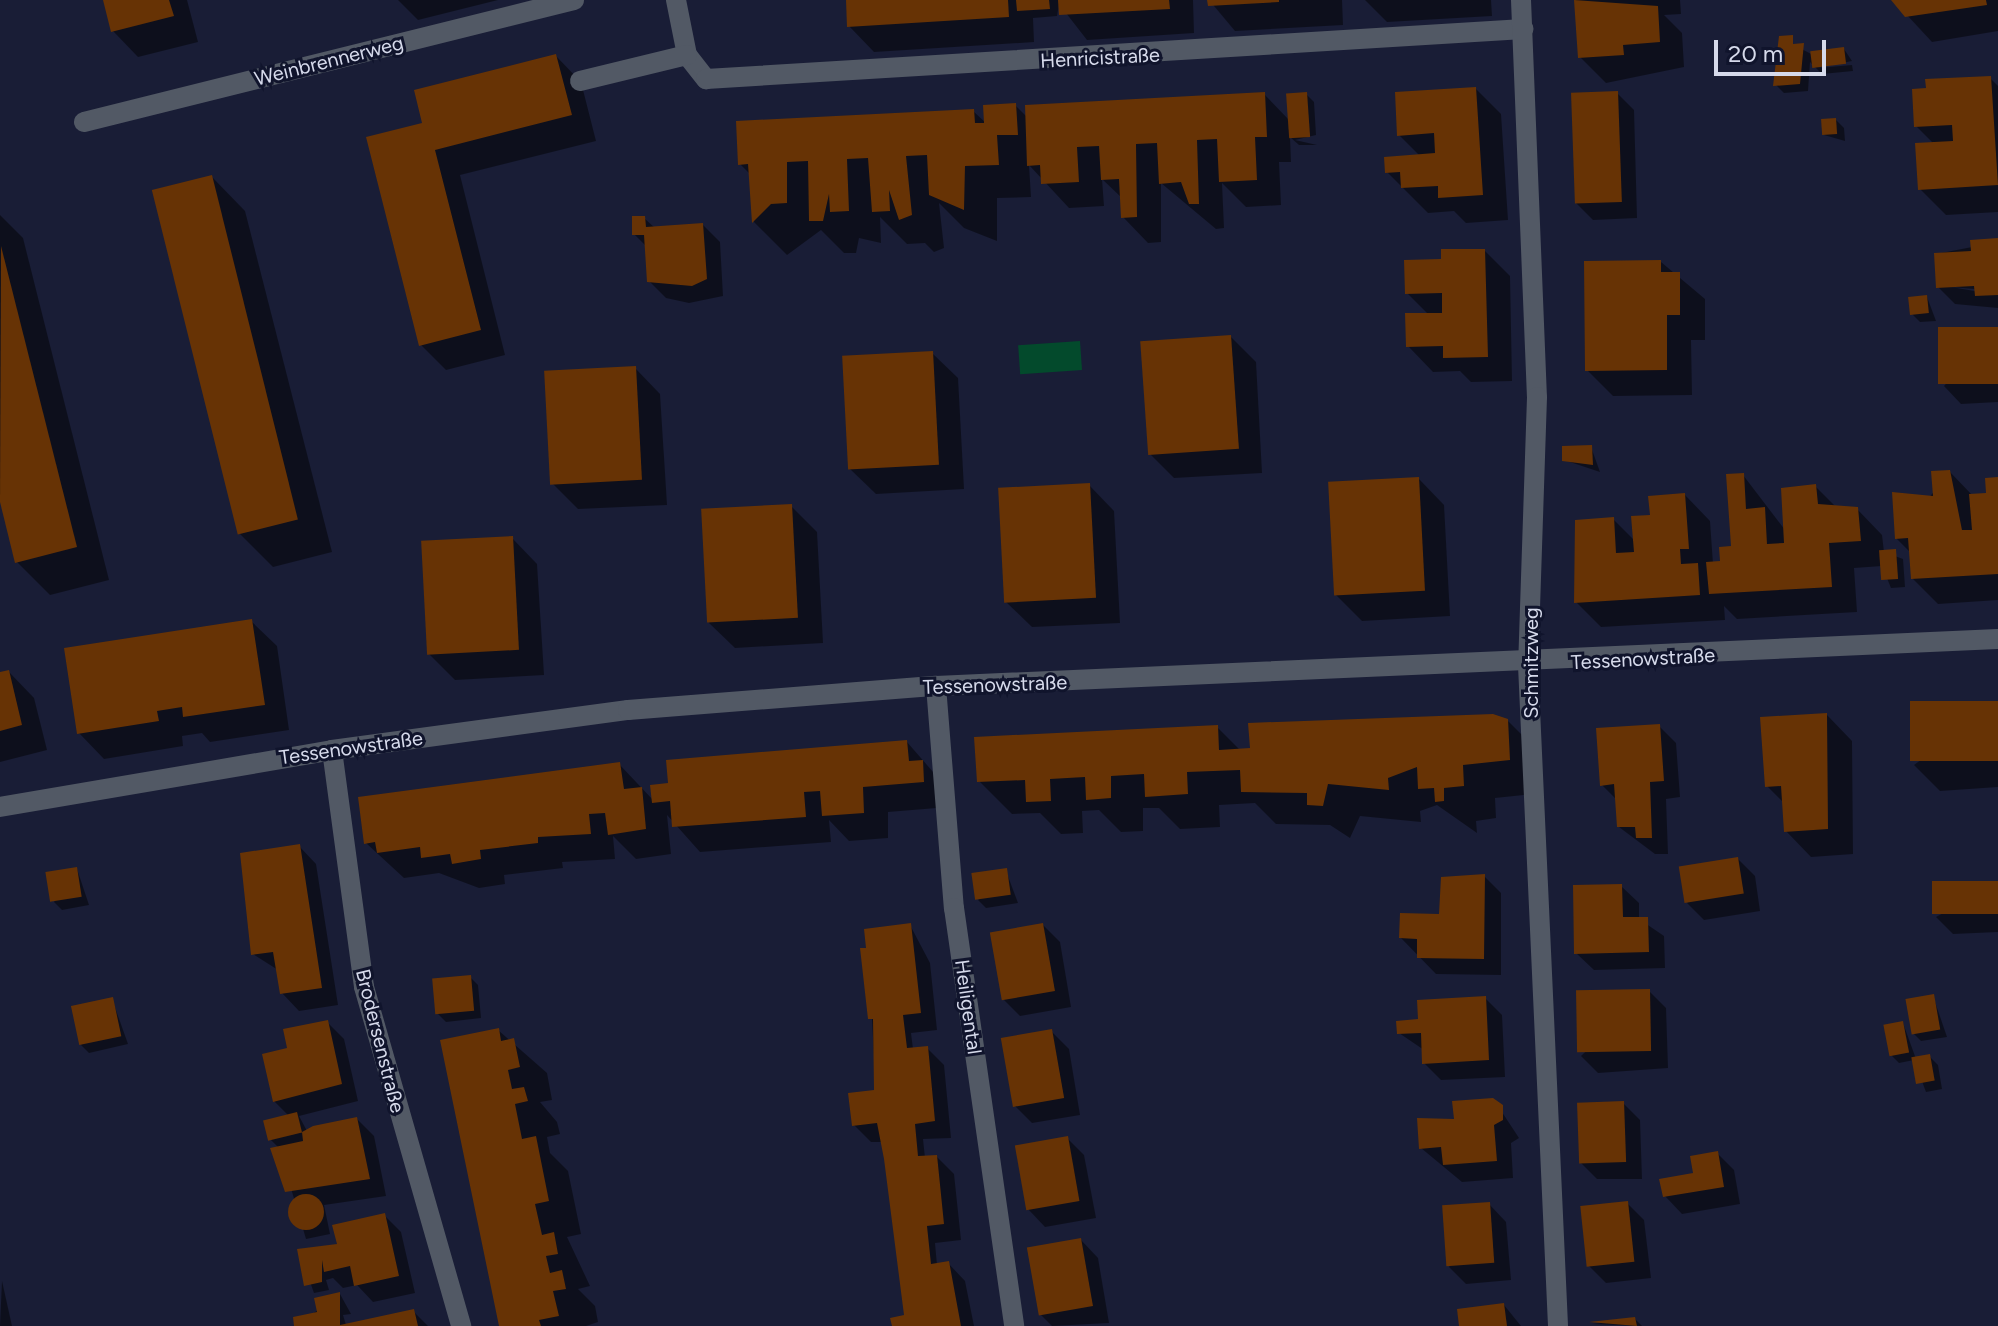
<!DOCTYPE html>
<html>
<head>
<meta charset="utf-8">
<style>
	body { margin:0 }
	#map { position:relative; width:1998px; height:1326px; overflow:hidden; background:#191d36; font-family:Figtree,sans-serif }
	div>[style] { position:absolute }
	.green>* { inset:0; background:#034a2c; transform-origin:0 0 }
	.shadow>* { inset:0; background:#0007 }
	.building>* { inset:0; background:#673305; transform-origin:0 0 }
	.round { border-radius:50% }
	.minor>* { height:20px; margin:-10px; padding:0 10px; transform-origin:10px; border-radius:10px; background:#525965 }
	span { translate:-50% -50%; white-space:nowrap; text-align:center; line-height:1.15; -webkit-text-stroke:6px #10142c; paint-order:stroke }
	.street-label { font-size:20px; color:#d6daeb }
	.scale { position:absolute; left:1714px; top:40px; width:112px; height:36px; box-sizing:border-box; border:4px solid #d6daeb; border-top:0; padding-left:10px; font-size:24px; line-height:28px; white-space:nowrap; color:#d6daeb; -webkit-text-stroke:6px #10142c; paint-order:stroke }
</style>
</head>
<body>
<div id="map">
	<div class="green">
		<div style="left:1080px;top:341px;width:29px;height:62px;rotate:86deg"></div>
	</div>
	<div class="shadow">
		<div style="clip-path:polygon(105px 0,187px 0,198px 42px,138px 57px,113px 31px)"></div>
		<div style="clip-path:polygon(398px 0,498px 0,418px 20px)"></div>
		<div style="clip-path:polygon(848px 0,1193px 0,1194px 33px,1087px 40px,1059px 4px,1057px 16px,1033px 18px,1034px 42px,874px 52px,849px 26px)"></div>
		<div style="clip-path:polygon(1209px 0,1342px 0,1343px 25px,1235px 31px)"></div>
		<div style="clip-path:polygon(1365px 0,1491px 0,1492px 16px,1387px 22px)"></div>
		<div style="clip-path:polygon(1576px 0,1680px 0,1681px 14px,1664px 15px,1682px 33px,1684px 67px,1606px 83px,1580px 57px)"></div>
		<div style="clip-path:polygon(1893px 0,1998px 0,1998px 31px,1932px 42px)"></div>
		<div style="clip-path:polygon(1781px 38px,1813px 55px,1844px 49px,1852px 61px,1818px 68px,1852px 65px,1853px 71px,1822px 74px,1810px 62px,1808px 91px,1784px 93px,1776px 85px)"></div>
		<div style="clip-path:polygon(556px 56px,581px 82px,596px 141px,460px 175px,505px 355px,446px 370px,421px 345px,424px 124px)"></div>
		<div style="clip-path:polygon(1990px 78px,1998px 86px,1998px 212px,1946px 215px,1920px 189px,1934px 144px,1916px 126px)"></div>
		<div style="clip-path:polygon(1476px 89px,1501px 114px,1508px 220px,1466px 223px,1454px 211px,1428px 213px,1387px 172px,1420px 156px,1399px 135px)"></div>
		<div style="clip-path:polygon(1617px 93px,1634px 110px,1637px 218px,1593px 220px,1576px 203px)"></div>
		<div style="clip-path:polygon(1264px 94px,1289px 120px,1306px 94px,1314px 102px,1316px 135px,1295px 140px,1317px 145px,1299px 145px,1290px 137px,1291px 162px,1279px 162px,1281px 205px,1246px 207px,1222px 183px,1224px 228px,1216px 229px,1161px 183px,1161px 242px,1148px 243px,1123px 217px,1122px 198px,1102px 179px,1104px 206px,1069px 208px,1029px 165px,1031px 197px,997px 198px,997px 241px,964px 228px,939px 203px,944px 248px,934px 252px,925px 243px,907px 244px,880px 217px,881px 243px,859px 238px,856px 253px,844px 253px,821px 230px,787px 255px,754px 222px,751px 175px,740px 164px,973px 111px,986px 123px,1015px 105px,1027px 117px)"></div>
		<div style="clip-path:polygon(1836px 120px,1844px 128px,1845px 141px,1824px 135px)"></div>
		<div style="clip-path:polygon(212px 177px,245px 211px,332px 552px,273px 567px,240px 534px)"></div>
		<div style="clip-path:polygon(0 215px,23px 238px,109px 580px,50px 595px,17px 562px,0 494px)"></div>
		<div style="clip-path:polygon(644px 218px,655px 228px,703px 225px,720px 242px,723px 296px,689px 303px,666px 298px,649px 281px,647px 247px,634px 234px)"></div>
		<div style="clip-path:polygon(1998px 242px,1998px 291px,1951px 287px,1998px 295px,1998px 308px,1955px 304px,1938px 287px,1936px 254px)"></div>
		<div style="clip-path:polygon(1485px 251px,1510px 276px,1512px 381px,1471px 382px,1460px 371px,1433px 372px,1408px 346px,1429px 315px,1407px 293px,1443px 261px)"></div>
		<div style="clip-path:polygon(1661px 262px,1705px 299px,1705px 340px,1691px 340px,1692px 395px,1613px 396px,1587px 370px)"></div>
		<div style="clip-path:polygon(1927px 297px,1936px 321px,1920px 322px,1912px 314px)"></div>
		<div style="clip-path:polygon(1998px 329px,1998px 402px,1961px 404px,1944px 386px)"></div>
		<div style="clip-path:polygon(1231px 337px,1256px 362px,1262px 473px,1174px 478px,1149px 453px)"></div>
		<div style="clip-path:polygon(932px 353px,958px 378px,964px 489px,876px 494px,850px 469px)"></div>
		<div style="clip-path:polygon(635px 368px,660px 394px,667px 505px,578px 509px,553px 484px)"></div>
		<div style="clip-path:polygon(1591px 447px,1600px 472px,1564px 460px)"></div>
		<div style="clip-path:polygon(1950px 472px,1973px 496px,1988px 495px,1998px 479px,1998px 600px,1938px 604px,1913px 579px,1911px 553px,1896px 538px)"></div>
		<div style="clip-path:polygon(1743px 475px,1785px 530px,1816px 487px,1836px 507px,1857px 509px,1882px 535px,1884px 552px,1903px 559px,1905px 587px,1891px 588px,1882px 566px,1854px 568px,1857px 612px,1737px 619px,1724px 606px,1725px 620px,1601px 627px,1576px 602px,1613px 519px,1635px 541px,1652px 517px,1685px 495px,1710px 521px,1713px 564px,1723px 563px,1733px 548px)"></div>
		<div style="clip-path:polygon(1419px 479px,1444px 505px,1450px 616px,1362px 621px,1336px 595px)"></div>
		<div style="clip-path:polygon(1089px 485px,1114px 511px,1120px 623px,1032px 627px,1006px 602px)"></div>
		<div style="clip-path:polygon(791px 506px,817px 532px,823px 643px,735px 648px,709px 623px)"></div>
		<div style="clip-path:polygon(512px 538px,537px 564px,544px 675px,455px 680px,429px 654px)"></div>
		<div style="clip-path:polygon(251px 621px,277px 646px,289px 730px,210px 742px,202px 733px,182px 736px,183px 746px,104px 759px,79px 733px)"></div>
		<div style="clip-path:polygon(9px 672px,34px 698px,47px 750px,0 762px,0 674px)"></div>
		<div style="clip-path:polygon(1998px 703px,1998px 787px,1940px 791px,1914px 765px)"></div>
		<div style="clip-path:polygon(1827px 715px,1852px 741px,1853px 854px,1811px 857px,1786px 831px,1784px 803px,1767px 786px)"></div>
		<div style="clip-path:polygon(1508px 721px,1541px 754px,1542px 793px,1495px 798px,1496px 818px,1476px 821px,1477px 833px,1437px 805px,1420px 811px,1421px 822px,1360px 816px,1350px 838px,1330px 825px,1276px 824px,1255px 803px,1219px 805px,1220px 827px,1180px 829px,1159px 808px,1143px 808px,1143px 831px,1121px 832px,1099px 810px,1082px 811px,1083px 833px,1061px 834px,1040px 813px,1012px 814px,979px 781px,1217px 727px,1240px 750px)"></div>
		<div style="clip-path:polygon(1659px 726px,1676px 743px,1680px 797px,1666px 799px,1668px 854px,1655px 854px,1619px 827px,1617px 800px,1602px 785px)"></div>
		<div style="clip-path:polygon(907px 742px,947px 788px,949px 807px,888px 812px,888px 838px,849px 841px,829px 820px,831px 842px,700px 852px,667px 815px,671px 854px,636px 859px,613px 836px,615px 859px,562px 862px,563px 868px,504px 875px,505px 884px,479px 888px,439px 873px,404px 878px,366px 843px,619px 764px,654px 801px)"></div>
		<div style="clip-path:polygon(299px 846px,316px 864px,338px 1005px,299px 1011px,282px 993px,278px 970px,253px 954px)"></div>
		<div style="clip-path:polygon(1738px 859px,1755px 876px,1760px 911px,1704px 920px,1687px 903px)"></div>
		<div style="clip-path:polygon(77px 869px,89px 905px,62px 910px,54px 902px)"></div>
		<div style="clip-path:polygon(1006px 871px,1018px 903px,986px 908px,978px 900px)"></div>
		<div style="clip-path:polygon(1484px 876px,1501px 893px,1501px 975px,1436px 974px,1401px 938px,1441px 916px)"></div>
		<div style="clip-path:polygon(1998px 883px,1998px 932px,1953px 934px,1936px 917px)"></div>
		<div style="clip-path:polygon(1621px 886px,1639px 903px,1639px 919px,1664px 936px,1665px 968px,1594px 970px,1576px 953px)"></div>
		<div style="clip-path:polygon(910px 925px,930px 963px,937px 1030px,911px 1033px,913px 1049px,927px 1048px,944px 1065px,951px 1138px,923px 1139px,925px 1158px,937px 1157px,954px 1174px,961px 1240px,935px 1243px,937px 1265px,948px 1263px,965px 1281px,974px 1326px,894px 1326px,906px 1317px,886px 1161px,882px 1142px,871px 1142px,854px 1125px,876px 1091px,868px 949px)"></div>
		<div style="clip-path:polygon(1043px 925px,1060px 942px,1071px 1007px,1020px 1016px,1003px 999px)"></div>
		<div style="clip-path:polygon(470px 977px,478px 985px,481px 1018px,446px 1022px,438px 1014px)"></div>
		<div style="clip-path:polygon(1649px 991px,1666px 1008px,1668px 1068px,1598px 1073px,1581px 1056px)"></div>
		<div style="clip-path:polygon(1933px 996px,1947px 1037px,1921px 1041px,1913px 1033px)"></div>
		<div style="clip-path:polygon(1485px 998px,1502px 1015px,1505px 1077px,1441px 1080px,1424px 1063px,1424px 1050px,1399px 1033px)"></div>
		<div style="clip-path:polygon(112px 999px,128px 1044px,89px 1053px,81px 1045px)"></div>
		<div style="clip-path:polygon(327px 1022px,344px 1039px,358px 1101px,299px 1116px,307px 1131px,357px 1119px,374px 1136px,386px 1196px,324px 1205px,330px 1234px,306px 1239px,279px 1148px,269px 1138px,289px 1116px,274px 1101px,290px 1049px)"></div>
		<div style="clip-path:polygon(1903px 1023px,1916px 1059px,1929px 1056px,1938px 1065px,1942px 1089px,1926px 1092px,1914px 1060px,1899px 1063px,1891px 1055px)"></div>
		<div style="clip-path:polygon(498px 1030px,547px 1073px,552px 1100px,540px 1102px,557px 1122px,560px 1134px,547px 1137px,550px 1153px,568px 1171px,581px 1234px,567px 1237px,590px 1286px,578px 1289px,595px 1306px,598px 1322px,586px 1326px,501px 1326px)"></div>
		<div style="clip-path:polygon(1051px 1031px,1069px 1049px,1080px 1115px,1032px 1123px,1015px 1106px)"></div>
		<div style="clip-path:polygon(1496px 1103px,1519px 1138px,1511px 1143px,1513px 1178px,1462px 1182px,1421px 1148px)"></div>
		<div style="clip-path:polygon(1623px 1103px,1640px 1120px,1642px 1179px,1597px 1179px,1580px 1162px)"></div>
		<div style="clip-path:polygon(1067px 1138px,1084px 1155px,1096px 1218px,1045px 1227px,1028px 1209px)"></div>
		<div style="clip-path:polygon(1717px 1153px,1734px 1170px,1740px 1204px,1682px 1214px,1665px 1196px)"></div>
		<div style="clip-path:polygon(1627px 1203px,1644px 1220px,1651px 1278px,1606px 1283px,1589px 1266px)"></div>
		<div style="clip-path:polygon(1489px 1204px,1506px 1222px,1511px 1280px,1466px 1284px,1449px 1267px)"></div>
		<div style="clip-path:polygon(384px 1215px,401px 1232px,415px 1293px,373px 1302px,357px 1285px,343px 1288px,333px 1278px,326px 1280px,329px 1290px,314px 1293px,299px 1251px,339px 1245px)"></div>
		<div style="clip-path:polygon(1081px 1240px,1098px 1258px,1109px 1323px,1052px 1326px,1041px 1315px)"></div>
		<div style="clip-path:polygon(2px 1281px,12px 1326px,0 1326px)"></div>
		<div style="clip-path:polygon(340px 1294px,351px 1314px,343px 1315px,346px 1325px,413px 1311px,428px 1326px,296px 1326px)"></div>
		<div style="clip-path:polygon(1504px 1305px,1521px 1326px,1461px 1326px)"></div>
		<div style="clip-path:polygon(1635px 1319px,1642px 1326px,1592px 1324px)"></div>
	</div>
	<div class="building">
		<div style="clip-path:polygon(103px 0,169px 0,174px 16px,111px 32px)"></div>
		<div style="clip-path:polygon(846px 0,1008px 0,1009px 17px,847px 27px)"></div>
		<div style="clip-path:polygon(1016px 0,1049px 0,1050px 9px,1017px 11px)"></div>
		<div style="clip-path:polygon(1058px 0,1169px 0,1170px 9px,1059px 15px)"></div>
		<div style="clip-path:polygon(1207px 0,1279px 0,1279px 2px,1208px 6px)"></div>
		<div style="clip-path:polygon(1574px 0,1658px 6px,1660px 42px,1623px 45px,1624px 55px,1578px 58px)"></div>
		<div style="clip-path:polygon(1891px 0,1986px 0,1987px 5px,1905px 17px)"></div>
		<div style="clip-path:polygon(1793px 35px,1793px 44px,1804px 43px,1800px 84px,1773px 86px,1779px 36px)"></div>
		<div style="left:1844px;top:47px;width:17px;height:34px;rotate:83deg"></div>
		<div style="clip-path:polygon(556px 54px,572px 115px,435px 150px,481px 330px,419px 346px,366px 137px,422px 123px,414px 90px)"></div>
		<div style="clip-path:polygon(1991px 76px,1998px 185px,1918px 190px,1915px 143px,1953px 141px,1952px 125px,1914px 127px,1912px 89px,1926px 88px,1925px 79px)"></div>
		<div style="clip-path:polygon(1476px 87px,1483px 195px,1438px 198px,1438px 186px,1401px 188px,1400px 172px,1385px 173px,1384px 157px,1435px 153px,1434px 133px,1397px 136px,1395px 92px)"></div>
		<div style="left:1618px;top:91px;width:111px;height:47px;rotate:88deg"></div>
		<div style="clip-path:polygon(1265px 92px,1267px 137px,1255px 137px,1257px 180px,1219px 182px,1217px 139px,1197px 140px,1199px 204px,1189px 204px,1181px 182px,1159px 184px,1157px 143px,1136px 144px,1137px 217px,1121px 218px,1119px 179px,1101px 180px,1099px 146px,1077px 147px,1079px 182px,1041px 184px,1040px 165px,1027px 166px,1025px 105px)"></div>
		<div style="left:1307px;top:92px;width:45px;height:21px;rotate:86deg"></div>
		<div style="clip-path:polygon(1016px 103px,1018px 135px,997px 135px,999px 165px,965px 166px,964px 210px,929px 195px,927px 155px,906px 156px,912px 215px,899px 220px,889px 190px,890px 211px,872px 212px,868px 158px,847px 159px,849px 211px,830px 212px,829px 194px,823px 221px,809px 221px,808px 161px,787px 162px,787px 203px,771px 204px,752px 223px,748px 164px,738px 165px,736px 121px,974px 109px,975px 123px,984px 123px,983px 105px)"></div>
		<div style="left:1836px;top:118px;width:16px;height:15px;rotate:86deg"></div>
		<div style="left:212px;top:175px;width:355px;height:62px;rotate:76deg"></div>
		<div style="clip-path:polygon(632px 216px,645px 216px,646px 227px,703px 223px,707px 279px,692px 286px,647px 282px,644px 235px,632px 235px)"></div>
		<div style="clip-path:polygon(1998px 238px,1998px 295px,1975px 296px,1974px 286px,1936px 288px,1934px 253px,1971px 251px,1970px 240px)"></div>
		<div style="clip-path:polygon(1px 246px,77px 547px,15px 563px,0 502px)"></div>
		<div style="clip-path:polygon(1441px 249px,1485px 249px,1488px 357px,1443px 358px,1443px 346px,1406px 347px,1405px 313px,1442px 313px,1442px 293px,1405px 294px,1404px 260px,1441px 259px)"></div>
		<div style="clip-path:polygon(1661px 260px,1661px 272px,1680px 272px,1680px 315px,1667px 315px,1667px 370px,1585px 371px,1584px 261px)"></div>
		<div style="left:1927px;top:295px;width:18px;height:19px;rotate:84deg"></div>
		<div style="left:1998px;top:327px;width:57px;height:60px;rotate:90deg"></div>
		<div style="left:1231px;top:335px;width:114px;height:91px;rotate:86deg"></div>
		<div style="left:933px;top:351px;width:114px;height:91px;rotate:87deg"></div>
		<div style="left:636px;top:366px;width:114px;height:92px;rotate:87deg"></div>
		<div style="clip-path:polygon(1592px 445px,1593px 465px,1562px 461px,1562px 446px)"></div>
		<div style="clip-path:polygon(1950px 470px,1962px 530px,1972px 530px,1969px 494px,1986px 493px,1985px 478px,1998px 477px,1998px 574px,1911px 579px,1908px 538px,1895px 539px,1892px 492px,1933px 496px,1931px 471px)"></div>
		<div style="clip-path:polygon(1744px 473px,1746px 509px,1765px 507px,1767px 544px,1784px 543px,1781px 488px,1816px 484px,1818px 504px,1858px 507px,1861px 541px,1829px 543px,1832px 587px,1709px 594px,1706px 562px,1720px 561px,1719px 547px,1731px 546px,1726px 474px)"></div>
		<div style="left:1419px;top:477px;width:114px;height:91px;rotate:87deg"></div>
		<div style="left:1090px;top:483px;width:115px;height:92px;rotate:87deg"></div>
		<div style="clip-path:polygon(1685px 493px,1689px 549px,1680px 549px,1681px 564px,1698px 563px,1700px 595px,1574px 603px,1575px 520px,1614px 517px,1616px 553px,1634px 552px,1631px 516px,1650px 515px,1648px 496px)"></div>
		<div style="left:792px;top:504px;width:114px;height:91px;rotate:87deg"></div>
		<div style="left:513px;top:536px;width:114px;height:92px;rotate:87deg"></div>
		<div style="left:1896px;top:549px;width:30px;height:17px;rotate:86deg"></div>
		<div style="clip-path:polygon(252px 619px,265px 705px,183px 717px,182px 707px,157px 711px,159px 721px,77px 734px,64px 648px)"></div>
		<div style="clip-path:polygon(9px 670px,22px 725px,0 731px,0 672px)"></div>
		<div style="left:1998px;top:701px;width:60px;height:88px;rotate:90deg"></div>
		<div style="clip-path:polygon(1827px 713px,1828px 829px,1784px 832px,1781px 786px,1765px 787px,1760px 717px)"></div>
		<div style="clip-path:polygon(1493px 714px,1508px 719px,1510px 760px,1463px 765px,1464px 786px,1444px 788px,1444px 801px,1435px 802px,1434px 788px,1418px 789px,1417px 767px,1388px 778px,1389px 790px,1328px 784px,1323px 806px,1307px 805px,1307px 793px,1241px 792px,1240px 770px,1187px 772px,1188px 794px,1145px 797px,1144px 774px,1111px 776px,1111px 798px,1086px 800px,1085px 777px,1050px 779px,1051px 801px,1026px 802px,1025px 780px,977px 782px,974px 737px,1218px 725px,1219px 750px,1250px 748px,1248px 723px)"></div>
		<div style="clip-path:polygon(1660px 724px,1664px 781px,1650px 782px,1652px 838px,1636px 838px,1635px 827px,1617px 827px,1614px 784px,1600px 786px,1596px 728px)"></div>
		<div style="clip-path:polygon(907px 740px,909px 761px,923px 760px,924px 782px,863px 787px,864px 813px,822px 816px,820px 791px,804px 792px,806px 817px,672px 827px,670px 801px,652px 803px,650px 785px,668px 783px,666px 760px)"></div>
		<div style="clip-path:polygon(620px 762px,624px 789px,642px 787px,646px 829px,608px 835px,605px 813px,589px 814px,591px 834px,538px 837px,538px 843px,480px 850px,481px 859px,452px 864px,450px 854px,421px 858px,420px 847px,377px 853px,375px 842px,364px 844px,358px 797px)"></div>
		<div style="clip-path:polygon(300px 844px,322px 988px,280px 994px,273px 952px,251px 955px,240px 853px)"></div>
		<div style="left:1738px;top:857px;width:37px;height:60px;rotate:81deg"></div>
		<div style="left:77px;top:867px;width:30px;height:32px;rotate:81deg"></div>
		<div style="left:1007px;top:868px;width:27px;height:36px;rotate:82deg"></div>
		<div style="clip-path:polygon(1485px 874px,1484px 959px,1417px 958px,1417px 939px,1399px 938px,1400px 913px,1439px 914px,1441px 877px)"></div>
		<div style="left:1998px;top:881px;width:33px;height:66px;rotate:90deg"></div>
		<div style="clip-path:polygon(1622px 884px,1623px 917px,1648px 917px,1649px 952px,1574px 954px,1573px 885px)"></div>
		<div style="clip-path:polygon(911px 923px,921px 1013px,903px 1015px,907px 1048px,928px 1046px,935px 1121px,915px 1124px,918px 1156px,937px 1155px,944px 1224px,927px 1226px,931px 1264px,949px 1261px,961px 1326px,892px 1326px,890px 1318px,904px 1315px,884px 1159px,877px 1123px,852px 1126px,848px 1093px,874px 1090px,873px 1019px,868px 1019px,860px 948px,866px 948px,864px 929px)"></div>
		<div style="left:1043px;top:923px;width:69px;height:54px;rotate:80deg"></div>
		<div style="left:471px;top:975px;width:36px;height:39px;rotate:85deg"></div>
		<div style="left:1650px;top:989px;width:62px;height:74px;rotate:89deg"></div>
		<div style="left:1934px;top:994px;width:36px;height:29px;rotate:80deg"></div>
		<div style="clip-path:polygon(1486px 996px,1489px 1060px,1422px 1064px,1421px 1033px,1397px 1034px,1396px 1021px,1418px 1019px,1417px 1000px)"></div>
		<div style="left:113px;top:997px;width:40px;height:43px;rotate:78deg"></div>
		<div style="clip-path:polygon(328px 1020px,342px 1084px,273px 1102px,262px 1054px,287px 1048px,283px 1029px)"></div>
		<div style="left:1903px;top:1021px;width:32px;height:20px;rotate:79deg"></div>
		<div style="clip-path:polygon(499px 1028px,501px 1041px,514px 1038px,520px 1067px,508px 1070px,512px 1089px,524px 1087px,528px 1101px,515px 1104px,522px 1139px,536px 1136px,549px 1201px,535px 1204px,542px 1235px,554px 1232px,558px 1254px,546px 1256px,550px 1273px,562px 1270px,566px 1289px,553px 1291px,559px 1316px,539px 1320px,541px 1326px,499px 1326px,440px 1040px)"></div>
		<div style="left:1052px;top:1029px;width:70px;height:52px;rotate:80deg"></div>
		<div style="left:1930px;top:1054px;width:27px;height:19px;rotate:80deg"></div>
		<div style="clip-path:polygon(1493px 1098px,1503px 1105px,1503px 1120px,1494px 1125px,1497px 1161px,1443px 1165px,1441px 1147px,1419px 1149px,1417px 1118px,1454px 1119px,1452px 1101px)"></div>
		<div style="left:1624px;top:1101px;width:61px;height:47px;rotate:88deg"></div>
		<div style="left:297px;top:1112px;width:21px;height:35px;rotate:76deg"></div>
		<div style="clip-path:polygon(357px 1117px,370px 1179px,285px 1192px,270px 1148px,303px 1141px,302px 1132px,313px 1126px)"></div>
		<div style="left:1068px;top:1136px;width:66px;height:54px;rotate:80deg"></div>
		<div style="clip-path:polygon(1718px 1151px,1724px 1187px,1663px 1197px,1659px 1179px,1693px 1173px,1690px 1156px)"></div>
		<div class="round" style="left:288px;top:1194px;width:36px;height:36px"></div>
		<div style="left:1628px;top:1201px;width:61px;height:48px;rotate:84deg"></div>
		<div style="left:1490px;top:1202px;width:61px;height:48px;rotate:86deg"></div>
		<div style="clip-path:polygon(385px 1213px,399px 1276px,354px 1286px,350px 1266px,324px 1272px,322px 1260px,322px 1282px,304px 1286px,297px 1249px,337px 1244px,332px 1225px)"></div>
		<div style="left:1081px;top:1238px;width:69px;height:55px;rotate:80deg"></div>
		<div style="clip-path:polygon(340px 1292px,340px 1325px,414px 1309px,418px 1326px,294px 1326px,293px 1317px,317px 1312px,314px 1298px)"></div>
		<div style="clip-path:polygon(1504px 1303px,1507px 1326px,1459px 1326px,1457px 1309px)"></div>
		<div style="clip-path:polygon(1635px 1317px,1637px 1326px,1589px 1322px)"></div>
	</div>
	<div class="minor">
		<div style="left:676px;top:0;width:56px;rotate:78.7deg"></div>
		<div style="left:687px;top:55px;width:31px;rotate:52deg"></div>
		<div style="left:706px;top:79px;width:819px;rotate:-3.5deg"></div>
		<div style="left:1521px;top:0;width:397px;rotate:87.7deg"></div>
		<div style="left:1537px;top:397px;width:268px;rotate:91.9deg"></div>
		<div style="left:1528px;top:665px;width:662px;rotate:87.4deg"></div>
		<div style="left:580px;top:81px;width:110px;rotate:-13.7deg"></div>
		<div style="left:84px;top:122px;width:505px;rotate:-13.98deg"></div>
		<div style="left:936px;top:686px;width:223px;rotate:85.4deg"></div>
		<div style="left:954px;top:908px;width:422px;rotate:81.8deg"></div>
		<div style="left:332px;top:750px;width:239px;rotate:82.3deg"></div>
		<div style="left:364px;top:987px;width:353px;rotate:74deg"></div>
		<div style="left:0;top:807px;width:337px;rotate:-9.7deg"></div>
		<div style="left:332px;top:750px;width:299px;rotate:-7.7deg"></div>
		<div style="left:628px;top:710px;width:309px;rotate:-4.5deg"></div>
		<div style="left:936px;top:686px;width:1063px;rotate:-2.53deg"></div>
	</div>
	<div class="street-label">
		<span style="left:1100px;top:58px;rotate:-3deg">Henricistraße</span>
		<span style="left:329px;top:61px;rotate:-14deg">Weinbrennerweg</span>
		<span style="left:1643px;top:659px;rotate:-3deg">Tessenowstraße</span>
		<span style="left:1531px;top:663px;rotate:-90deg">Schmitzweg</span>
		<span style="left:995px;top:685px;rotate:-2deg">Tessenowstraße</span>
		<span style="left:351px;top:748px;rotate:-8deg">Tessenowstraße</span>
		<span style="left:968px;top:1007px;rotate:82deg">Heiligental</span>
		<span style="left:380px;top:1041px;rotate:76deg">Brodersenstraße</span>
	</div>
	<div class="scale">20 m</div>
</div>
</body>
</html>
